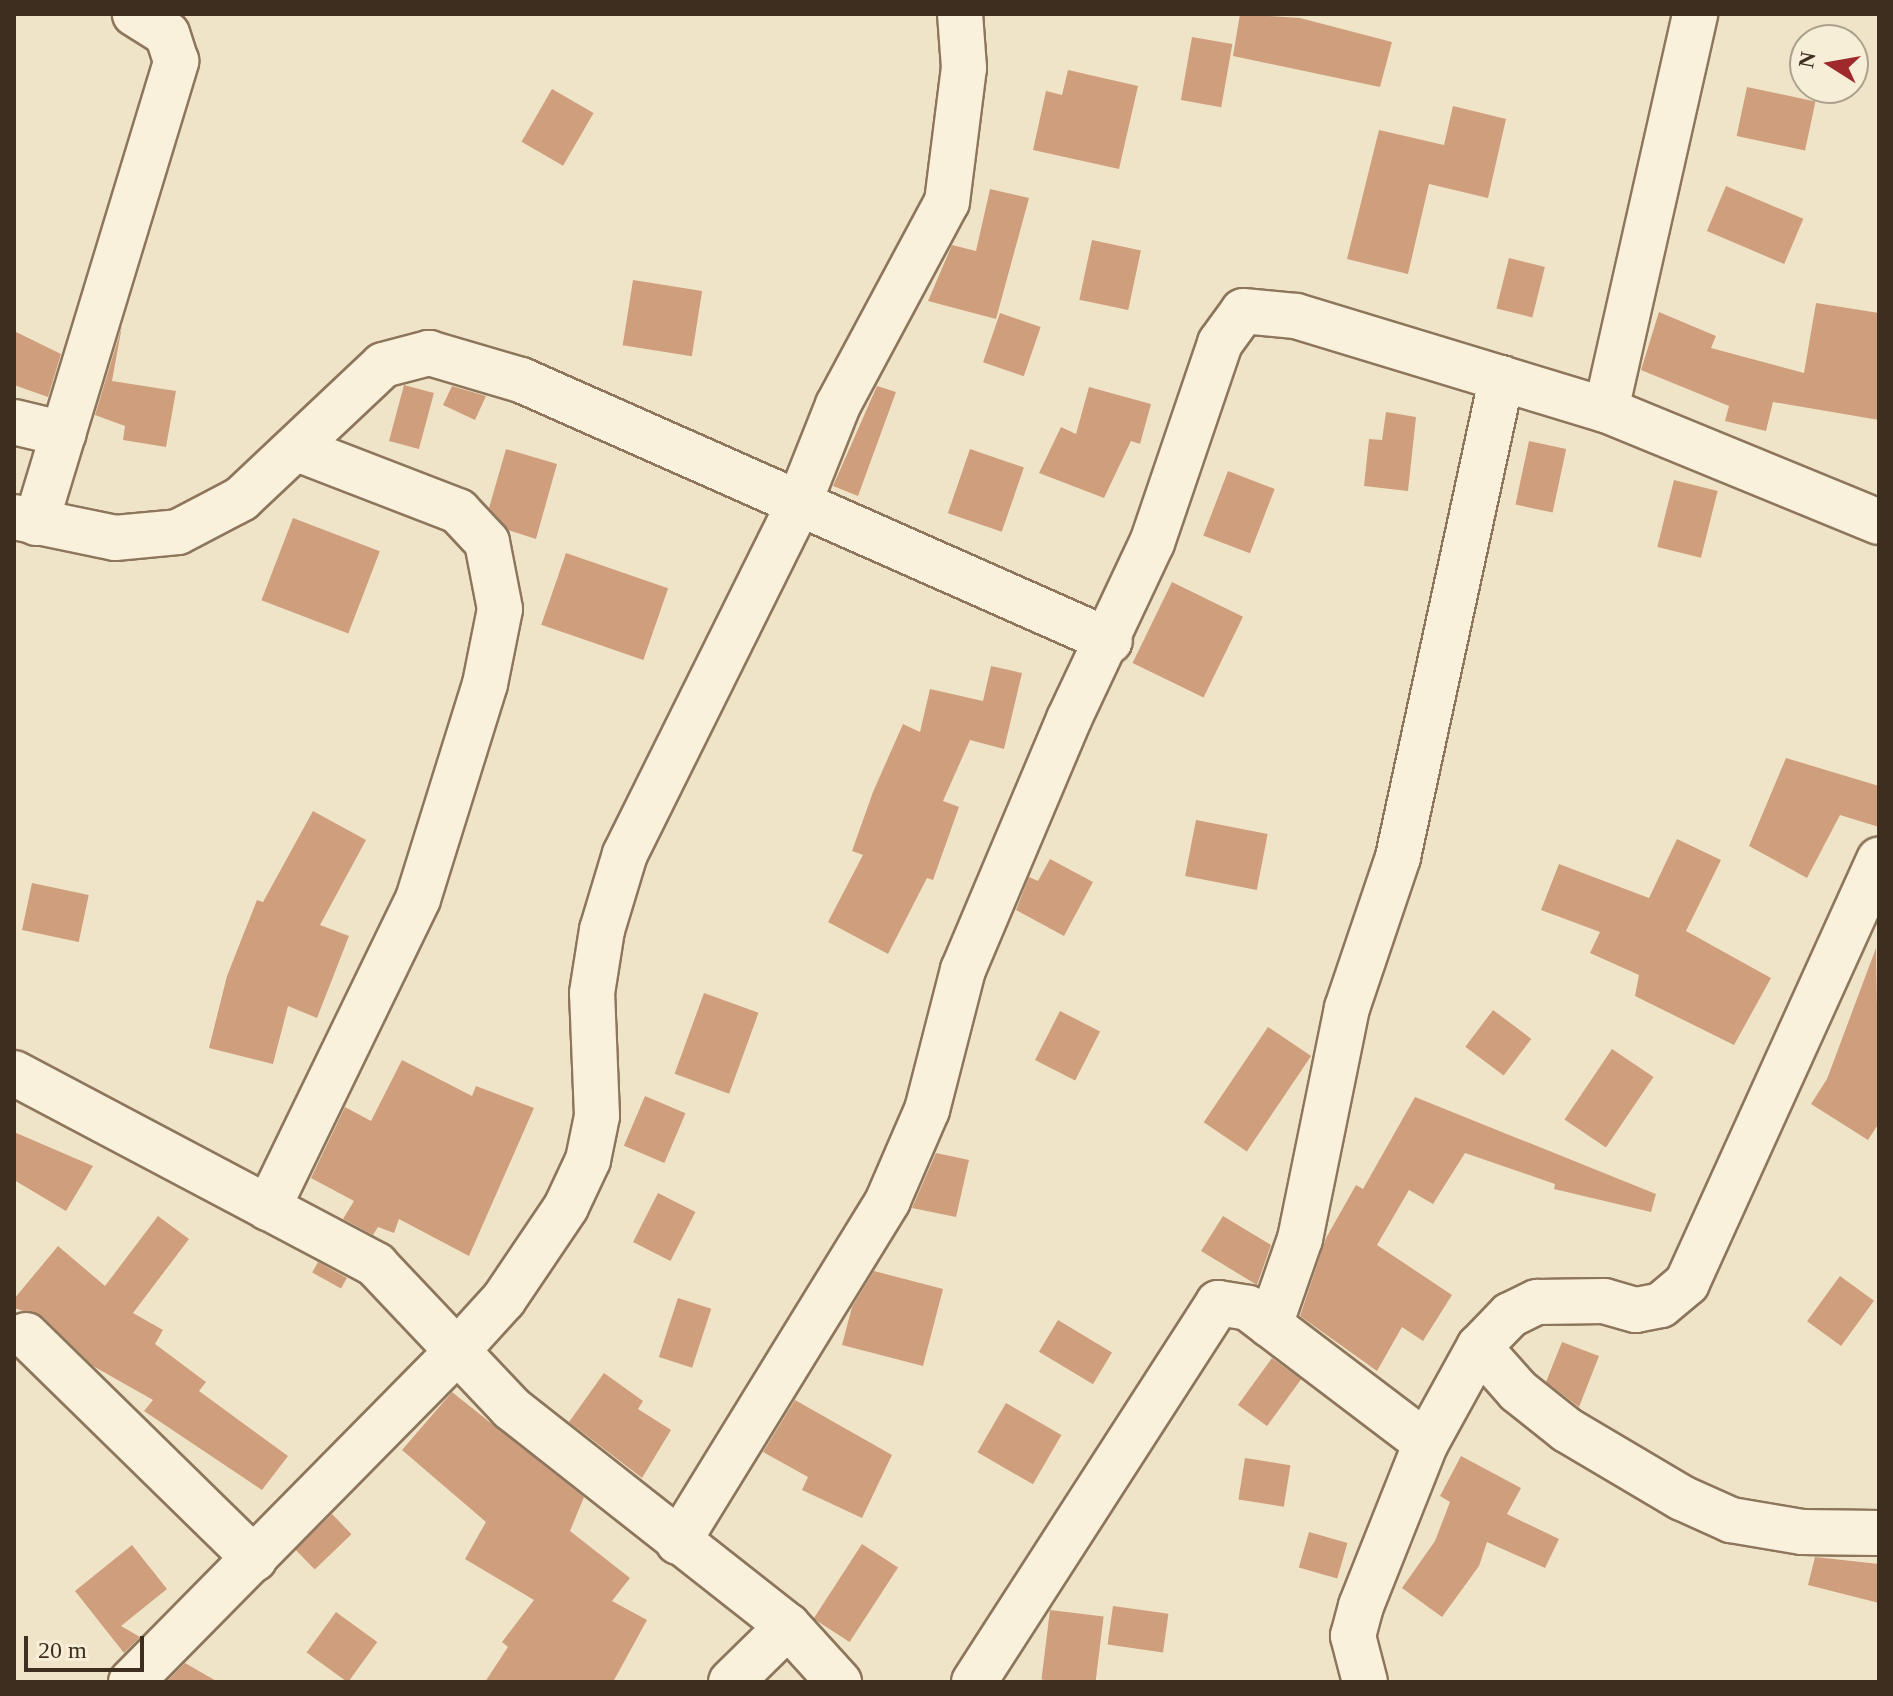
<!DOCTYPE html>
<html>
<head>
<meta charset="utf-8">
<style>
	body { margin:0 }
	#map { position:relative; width:1893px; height:1696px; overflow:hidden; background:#f0e4c8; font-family:Georgia,serif }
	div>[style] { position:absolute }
	.building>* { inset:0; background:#cf9f7d; transform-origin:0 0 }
	.roads { filter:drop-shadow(2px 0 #8d765c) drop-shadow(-2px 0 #8d765c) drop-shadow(0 2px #8d765c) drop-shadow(0 -2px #8d765c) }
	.minor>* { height:44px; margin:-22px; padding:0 22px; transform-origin:22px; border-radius:22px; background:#faf1dc }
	span { translate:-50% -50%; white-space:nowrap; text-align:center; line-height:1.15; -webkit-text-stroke:8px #f7eed8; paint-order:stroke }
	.frame { position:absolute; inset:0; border:16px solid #3d2e20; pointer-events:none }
	.north { position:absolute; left:1789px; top:24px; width:80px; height:80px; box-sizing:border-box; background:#f7eed8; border:2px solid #ada18e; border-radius:50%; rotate:281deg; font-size:22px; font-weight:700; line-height:32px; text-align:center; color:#3d2e20 }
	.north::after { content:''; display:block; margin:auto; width:28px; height:36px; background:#9e2a2b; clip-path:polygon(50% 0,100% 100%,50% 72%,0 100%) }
	.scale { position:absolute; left:24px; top:1636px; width:120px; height:36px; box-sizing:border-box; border:4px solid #3d2e20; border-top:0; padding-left:10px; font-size:24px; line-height:28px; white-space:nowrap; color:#3d2e20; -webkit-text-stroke:6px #f7eed8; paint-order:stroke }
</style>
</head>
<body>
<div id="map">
	<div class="building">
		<div style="clip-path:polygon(1240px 14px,1300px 18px,1392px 42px,1380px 87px,1233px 56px)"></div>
		<div style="left:1192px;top:37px;width:41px;height:64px;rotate:10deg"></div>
		<div style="clip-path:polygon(1068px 70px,1138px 86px,1119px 169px,1033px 150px,1046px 91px,1062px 95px)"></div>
		<div style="left:1747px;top:87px;width:70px;height:50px;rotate:12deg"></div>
		<div style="left:552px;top:89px;width:48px;height:61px;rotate:30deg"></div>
		<div style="clip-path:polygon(1453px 106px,1506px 119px,1488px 198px,1429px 184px,1408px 274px,1347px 259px,1379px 130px,1444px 145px)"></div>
		<div style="left:1726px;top:186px;width:84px;height:49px;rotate:23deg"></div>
		<div style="clip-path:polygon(990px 189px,1029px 198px,996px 319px,928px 301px,952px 245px,976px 251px)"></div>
		<div style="left:1092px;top:240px;width:50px;height:61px;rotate:12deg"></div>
		<div style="left:1509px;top:258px;width:37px;height:52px;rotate:14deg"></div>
		<div style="left:633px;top:280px;width:70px;height:66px;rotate:9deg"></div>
		<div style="clip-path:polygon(1816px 303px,1879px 313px,1879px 420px,1773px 402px,1766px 431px,1725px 421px,1729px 406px,1641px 370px,1659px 312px,1716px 336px,1711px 348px,1804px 373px)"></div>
		<div style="left:1000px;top:313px;width:43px;height:52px;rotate:19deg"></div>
		<div style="clip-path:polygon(122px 326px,112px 381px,176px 391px,166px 447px,123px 440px,125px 426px,95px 415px)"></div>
		<div style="clip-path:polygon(14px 331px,61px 354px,48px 397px,14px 385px)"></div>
		<div style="left:404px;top:385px;width:31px;height:58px;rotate:15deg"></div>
		<div style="clip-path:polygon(452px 386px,486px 396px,475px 420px,443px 405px)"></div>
		<div style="clip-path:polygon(877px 386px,896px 392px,858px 496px,833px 486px)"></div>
		<div style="clip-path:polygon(1089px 387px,1151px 404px,1140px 444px,1131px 441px,1104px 498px,1039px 473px,1061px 427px,1076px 434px)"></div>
		<div style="clip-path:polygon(1386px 412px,1416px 417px,1408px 491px,1364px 486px,1369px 439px,1382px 440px)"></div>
		<div style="left:1529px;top:441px;width:38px;height:65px;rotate:12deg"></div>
		<div style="clip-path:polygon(506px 449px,557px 464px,536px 539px,508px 530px,489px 508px)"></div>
		<div style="left:970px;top:449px;width:57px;height:68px;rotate:19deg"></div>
		<div style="left:1228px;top:471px;width:50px;height:69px;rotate:21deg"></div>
		<div style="left:1674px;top:480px;width:45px;height:69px;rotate:14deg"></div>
		<div style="left:293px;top:518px;width:93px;height:88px;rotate:21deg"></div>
		<div style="left:566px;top:553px;width:108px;height:76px;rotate:19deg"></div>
		<div style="left:1172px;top:582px;width:79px;height:90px;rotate:26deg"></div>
		<div style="clip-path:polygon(991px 666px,1022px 673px,1004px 749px,970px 740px,943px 801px,959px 807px,933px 880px,927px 878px,888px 954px,828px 922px,863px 855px,852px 851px,873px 792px,903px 724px,920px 732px,930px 689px,983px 701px)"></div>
		<div style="clip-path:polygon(1786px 758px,1879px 786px,1879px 827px,1840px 815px,1807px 878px,1749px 846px)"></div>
		<div style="clip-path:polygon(313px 811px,366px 840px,320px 925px,349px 936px,317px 1018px,288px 1006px,273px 1064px,209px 1048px,227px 976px,257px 900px,263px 902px)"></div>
		<div style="left:1196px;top:820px;width:73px;height:57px;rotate:11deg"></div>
		<div style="clip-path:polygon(1677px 839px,1721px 860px,1686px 931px,1771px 978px,1734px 1045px,1635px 996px,1639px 975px,1590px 953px,1600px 932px,1541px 910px,1559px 864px,1649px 898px)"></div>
		<div style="clip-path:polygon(1050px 859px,1093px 882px,1064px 936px,1016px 910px,1029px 877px,1038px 881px)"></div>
		<div style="left:32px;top:883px;width:58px;height:48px;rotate:12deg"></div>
		<div style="clip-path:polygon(1876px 948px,1879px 1123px,1868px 1140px,1811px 1104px,1827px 1079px)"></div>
		<div style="left:704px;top:993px;width:58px;height:86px;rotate:20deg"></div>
		<div style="left:1493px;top:1010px;width:48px;height:46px;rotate:37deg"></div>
		<div style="left:1060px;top:1011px;width:45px;height:55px;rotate:27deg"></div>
		<div style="left:1268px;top:1027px;width:52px;height:115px;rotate:34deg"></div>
		<div style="left:1612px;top:1049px;width:50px;height:85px;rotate:34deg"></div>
		<div style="clip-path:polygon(402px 1060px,472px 1096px,476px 1086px,534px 1108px,469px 1256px,399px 1219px,394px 1233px,378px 1227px,373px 1235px,343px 1219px,354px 1201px,311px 1178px,345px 1107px,371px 1121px)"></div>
		<div style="left:645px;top:1096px;width:44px;height:54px;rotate:23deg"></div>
		<div style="clip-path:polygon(1415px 1097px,1656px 1194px,1651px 1212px,1554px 1189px,1555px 1184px,1465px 1153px,1433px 1204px,1409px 1190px,1377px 1245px,1452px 1295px,1423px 1341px,1402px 1327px,1377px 1371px,1300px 1316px,1326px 1238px,1356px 1185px,1363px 1189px)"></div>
		<div style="clip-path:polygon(14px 1132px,93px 1166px,66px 1211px,14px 1180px)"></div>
		<div style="clip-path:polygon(936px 1153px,969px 1160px,956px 1217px,912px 1208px)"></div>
		<div style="left:658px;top:1193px;width:42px;height:55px;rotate:27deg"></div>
		<div style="clip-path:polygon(158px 1216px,189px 1239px,133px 1313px,163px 1330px,155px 1344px,206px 1382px,199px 1391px,288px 1456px,262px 1490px,144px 1411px,153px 1400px,93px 1366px,43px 1317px,14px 1308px,14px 1299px,58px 1246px,105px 1286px)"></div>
		<div style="clip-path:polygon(1223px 1216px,1271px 1245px,1257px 1285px,1201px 1251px)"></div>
		<div style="left:318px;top:1262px;width:33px;height:12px;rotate:29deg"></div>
		<div style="clip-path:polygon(874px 1271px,943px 1289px,923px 1366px,842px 1345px,852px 1307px)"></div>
		<div style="left:1840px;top:1276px;width:42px;height:56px;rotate:36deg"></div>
		<div style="left:678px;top:1298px;width:35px;height:62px;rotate:18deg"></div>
		<div style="left:1058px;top:1320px;width:63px;height:37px;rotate:31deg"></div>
		<div style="clip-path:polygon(1562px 1342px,1599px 1356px,1579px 1407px,1546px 1382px)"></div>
		<div style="left:1272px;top:1358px;width:36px;height:58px;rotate:36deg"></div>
		<div style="clip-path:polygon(604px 1373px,643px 1401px,638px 1409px,671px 1430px,642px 1478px,569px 1422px)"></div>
		<div style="clip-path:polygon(452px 1392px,584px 1497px,570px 1531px,630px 1578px,612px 1601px,647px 1620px,613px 1682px,485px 1682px,508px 1647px,502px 1642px,534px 1600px,465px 1559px,486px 1522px,402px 1450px)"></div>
		<div style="clip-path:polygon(795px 1400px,892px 1455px,862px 1518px,802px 1490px,808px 1477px,763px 1452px)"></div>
		<div style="left:1006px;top:1403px;width:64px;height:57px;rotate:30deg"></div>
		<div style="clip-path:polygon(1461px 1456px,1521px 1488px,1507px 1514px,1559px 1539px,1545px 1568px,1487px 1542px,1479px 1566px,1442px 1617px,1402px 1588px,1435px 1541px,1450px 1502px,1440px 1496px)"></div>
		<div style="left:1245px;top:1458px;width:46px;height:42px;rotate:9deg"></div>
		<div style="left:332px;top:1514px;width:28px;height:51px;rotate:46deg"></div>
		<div style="left:1309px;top:1532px;width:40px;height:37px;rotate:16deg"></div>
		<div style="left:862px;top:1544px;width:43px;height:89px;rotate:33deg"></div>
		<div style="clip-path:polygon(132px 1545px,167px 1589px,121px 1626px,140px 1637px,124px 1653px,75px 1591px)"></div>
		<div style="clip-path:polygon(1815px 1557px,1879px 1564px,1879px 1603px,1808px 1585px)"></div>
		<div style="left:1113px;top:1606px;width:56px;height:39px;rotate:8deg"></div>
		<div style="left:1050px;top:1610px;width:54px;height:70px;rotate:7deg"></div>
		<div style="left:336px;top:1612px;width:51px;height:50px;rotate:36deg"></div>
		<div style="clip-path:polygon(185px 1663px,218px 1682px,166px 1682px)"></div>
	</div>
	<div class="roads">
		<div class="minor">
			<div style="left:1606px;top:410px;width:406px;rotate:-77.3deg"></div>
			<div style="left:14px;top:422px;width:51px;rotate:13.5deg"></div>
			<div style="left:14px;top:517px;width:103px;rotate:11.7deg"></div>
			<div style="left:115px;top:538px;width:63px;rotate:-5.4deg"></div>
			<div style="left:178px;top:532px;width:71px;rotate:-27.6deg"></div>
			<div style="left:241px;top:499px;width:195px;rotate:-43.3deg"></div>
			<div style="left:383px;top:365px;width:48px;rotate:-14.6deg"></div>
			<div style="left:429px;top:353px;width:96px;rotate:16.4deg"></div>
			<div style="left:521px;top:380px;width:644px;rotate:23.9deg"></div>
			<div style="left:36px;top:523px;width:483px;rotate:-73.1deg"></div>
			<div style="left:176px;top:61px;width:28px;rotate:-108deg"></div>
			<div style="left:167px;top:34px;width:38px;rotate:-148deg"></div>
			<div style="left:14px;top:1073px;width:410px;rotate:27.9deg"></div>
			<div style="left:376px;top:1265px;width:197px;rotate:46.6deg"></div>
			<div style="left:511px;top:1408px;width:352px;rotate:38.2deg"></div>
			<div style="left:788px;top:1626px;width:76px;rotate:47.7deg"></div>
			<div style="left:268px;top:1208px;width:343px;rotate:-64.1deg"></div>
			<div style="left:418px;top:899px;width:225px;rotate:-72.7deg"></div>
			<div style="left:485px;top:684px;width:76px;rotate:-78.7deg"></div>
			<div style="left:500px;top:609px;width:68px;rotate:-101deg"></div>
			<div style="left:487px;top:542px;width:42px;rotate:-133.1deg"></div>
			<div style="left:458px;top:511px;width:169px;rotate:-158.9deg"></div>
			<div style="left:1270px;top:1325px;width:91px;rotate:-70.8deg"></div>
			<div style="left:1300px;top:1239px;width:236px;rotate:-78.5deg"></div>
			<div style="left:1347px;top:1008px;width:159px;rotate:-71.3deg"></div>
			<div style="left:1398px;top:857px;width:490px;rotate:-77.8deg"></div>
			<div style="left:26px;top:1335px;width:320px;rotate:44.4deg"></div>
			<div style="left:1479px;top:1347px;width:59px;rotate:48.4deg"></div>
			<div style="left:1518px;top:1391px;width:63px;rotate:38.5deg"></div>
			<div style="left:1567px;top:1430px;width:134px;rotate:30.6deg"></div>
			<div style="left:1682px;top:1498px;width:54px;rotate:24.2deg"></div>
			<div style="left:1731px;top:1520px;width:72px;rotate:9.6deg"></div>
			<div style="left:1802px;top:1532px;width:77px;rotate:0.7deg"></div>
			<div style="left:678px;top:1542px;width:401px;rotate:-58.4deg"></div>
			<div style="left:888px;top:1200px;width:98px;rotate:-66.6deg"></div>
			<div style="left:927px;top:1110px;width:145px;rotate:-75.6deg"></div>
			<div style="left:963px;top:970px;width:272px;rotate:-67.1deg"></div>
			<div style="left:1069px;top:719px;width:195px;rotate:-64.8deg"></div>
			<div style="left:1152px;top:543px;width:211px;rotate:-71.2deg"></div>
			<div style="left:1220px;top:343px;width:39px;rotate:-54deg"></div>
			<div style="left:1243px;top:311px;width:53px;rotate:5.4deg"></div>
			<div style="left:1296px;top:316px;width:324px;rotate:16.9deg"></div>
			<div style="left:1606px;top:410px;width:295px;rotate:22.3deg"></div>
			<div style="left:131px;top:1682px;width:460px;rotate:-45.4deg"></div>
			<div style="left:454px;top:1354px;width:74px;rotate:-47.7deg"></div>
			<div style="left:504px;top:1299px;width:111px;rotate:-56deg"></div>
			<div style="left:566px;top:1207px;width:52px;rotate:-64.9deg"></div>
			<div style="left:588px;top:1160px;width:45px;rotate:-78.4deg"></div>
			<div style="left:597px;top:1116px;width:123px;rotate:-92.3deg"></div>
			<div style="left:592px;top:993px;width:64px;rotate:-81deg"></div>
			<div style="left:602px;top:930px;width:79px;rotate:-73.2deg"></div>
			<div style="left:625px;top:854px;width:392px;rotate:-63.6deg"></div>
			<div style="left:799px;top:503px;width:105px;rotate:-68.3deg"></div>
			<div style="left:838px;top:405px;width:230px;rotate:-61.8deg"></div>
			<div style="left:947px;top:202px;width:135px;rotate:-82.8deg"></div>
			<div style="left:964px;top:68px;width:54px;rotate:-94.2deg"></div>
			<div style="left:731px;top:1682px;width:80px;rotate:-44.5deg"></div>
			<div style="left:974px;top:1682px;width:451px;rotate:-57.2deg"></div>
			<div style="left:1218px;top:1303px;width:30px;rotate:9deg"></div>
			<div style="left:1248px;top:1308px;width:223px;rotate:37.2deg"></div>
			<div style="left:1365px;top:1682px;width:48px;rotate:-104.6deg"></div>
			<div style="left:1353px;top:1636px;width:31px;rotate:-75deg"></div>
			<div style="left:1361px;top:1606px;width:175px;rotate:-68.3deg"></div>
			<div style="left:1426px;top:1443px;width:110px;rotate:-61.1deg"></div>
			<div style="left:1479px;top:1347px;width:45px;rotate:-45.9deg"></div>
			<div style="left:1510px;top:1315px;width:30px;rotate:-26deg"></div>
			<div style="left:1537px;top:1302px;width:67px;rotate:-0.9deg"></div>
			<div style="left:1604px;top:1301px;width:33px;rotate:16deg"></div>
			<div style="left:1636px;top:1310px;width:25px;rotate:-11deg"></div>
			<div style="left:1661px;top:1305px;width:34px;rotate:-40deg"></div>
			<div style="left:1687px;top:1283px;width:465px;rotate:-65.6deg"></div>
		</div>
	</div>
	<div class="frame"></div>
	<div class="north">N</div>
	<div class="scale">20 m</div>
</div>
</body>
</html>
